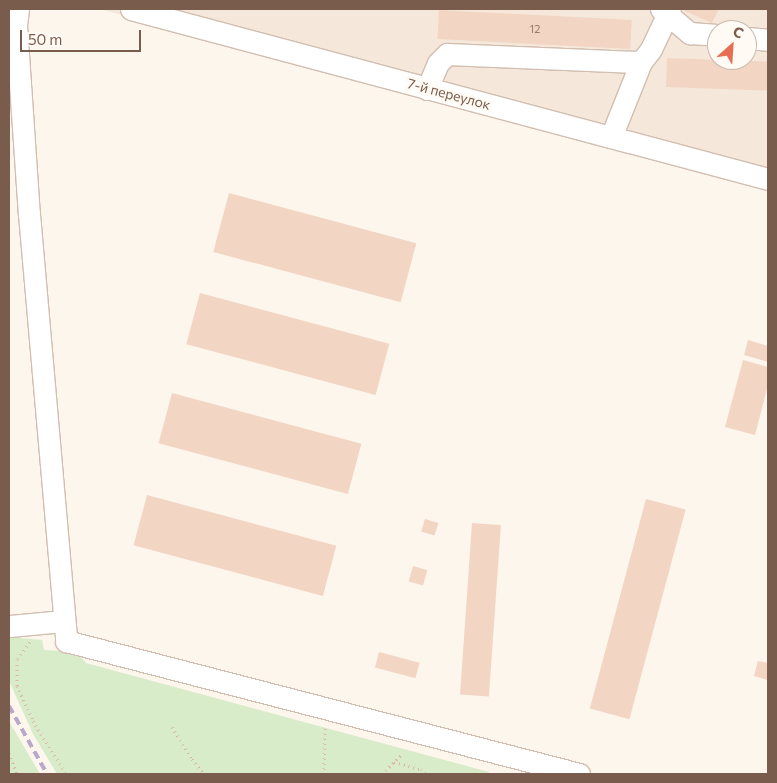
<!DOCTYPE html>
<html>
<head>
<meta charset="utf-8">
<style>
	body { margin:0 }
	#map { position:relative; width:777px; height:783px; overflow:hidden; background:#fdf6ec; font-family:Commissioner,sans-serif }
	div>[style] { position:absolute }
	.residential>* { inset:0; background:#f5e8da }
	.green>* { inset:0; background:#d8ecc9 }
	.building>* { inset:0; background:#f3d5c3; transform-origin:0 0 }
	.path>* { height:3px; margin-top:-1.5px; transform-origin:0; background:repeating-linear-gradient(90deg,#d9b8a5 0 1px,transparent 0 5px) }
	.roads { filter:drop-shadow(1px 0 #d1beb0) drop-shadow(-1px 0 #d1beb0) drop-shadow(0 1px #d1beb0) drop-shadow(0 -1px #d1beb0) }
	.minor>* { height:21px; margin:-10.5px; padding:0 10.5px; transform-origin:10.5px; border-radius:10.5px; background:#fff }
	.rail>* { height:4px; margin-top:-2px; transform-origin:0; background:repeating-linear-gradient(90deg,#b9a8c9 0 8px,transparent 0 13px) }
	span { translate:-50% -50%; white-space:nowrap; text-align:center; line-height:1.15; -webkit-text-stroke:5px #fffaf3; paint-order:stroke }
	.number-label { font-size:11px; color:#987a6a }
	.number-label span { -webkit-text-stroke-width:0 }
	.street-label { font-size:14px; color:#7a5c4d }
	.frame { position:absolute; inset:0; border:10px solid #7a5c4d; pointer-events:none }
	.north { position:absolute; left:707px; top:20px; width:50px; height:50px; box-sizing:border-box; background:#fffaf3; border:1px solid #cabbb1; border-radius:50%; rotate:26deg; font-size:14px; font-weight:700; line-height:20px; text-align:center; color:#7a5c4d }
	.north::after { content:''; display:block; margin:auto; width:18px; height:22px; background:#e76f51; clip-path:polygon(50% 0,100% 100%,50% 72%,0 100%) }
	.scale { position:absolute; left:20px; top:30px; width:121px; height:22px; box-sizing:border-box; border:2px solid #7a5c4d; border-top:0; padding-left:6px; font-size:15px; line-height:18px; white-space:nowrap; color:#7a5c4d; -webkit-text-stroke:4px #fffaf3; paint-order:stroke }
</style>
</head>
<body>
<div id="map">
	<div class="residential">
		<div style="clip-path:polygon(evenodd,100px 9px,768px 9px,768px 188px,200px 36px,100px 9px,717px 30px,747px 30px,747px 60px,717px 60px,717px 30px)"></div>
	</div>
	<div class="green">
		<div style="clip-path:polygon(9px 637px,42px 640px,44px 650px,77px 652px,86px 663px,489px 772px,488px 774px,57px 774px,33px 734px,9px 681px)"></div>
		<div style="clip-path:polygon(9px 721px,40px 774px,9px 774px)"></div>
	</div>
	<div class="building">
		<div style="clip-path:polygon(686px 9px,719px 9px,712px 23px,685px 11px)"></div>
		<div style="left:439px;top:10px;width:193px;height:29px;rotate:3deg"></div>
		<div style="left:667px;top:58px;width:101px;height:29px;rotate:2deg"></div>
		<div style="left:229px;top:193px;width:194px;height:61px;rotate:15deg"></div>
		<div style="left:200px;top:293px;width:196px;height:53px;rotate:15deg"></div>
		<div style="clip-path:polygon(748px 340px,768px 346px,768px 362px,744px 355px)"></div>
		<div style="clip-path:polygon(743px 360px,768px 367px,768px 385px,755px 435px,725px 427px)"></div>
		<div style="left:172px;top:393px;width:196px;height:52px;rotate:15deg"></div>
		<div style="left:147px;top:495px;width:196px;height:52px;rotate:15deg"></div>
		<div style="left:646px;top:499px;width:41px;height:217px;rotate:15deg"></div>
		<div style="left:425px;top:519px;width:14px;height:13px;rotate:17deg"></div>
		<div style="left:472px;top:523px;width:29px;height:172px;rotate:4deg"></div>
		<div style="left:413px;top:566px;width:15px;height:16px;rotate:16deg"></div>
		<div style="left:379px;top:652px;width:42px;height:16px;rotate:15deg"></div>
		<div style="clip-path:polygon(758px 661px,768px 663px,767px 680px,754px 676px)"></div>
	</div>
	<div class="path">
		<div style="left:30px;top:642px;width:22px;rotate:126deg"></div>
		<div style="left:17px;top:660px;width:26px;rotate:90deg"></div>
		<div style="left:17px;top:686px;width:38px;rotate:65deg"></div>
		<div style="left:33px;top:721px;width:62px;rotate:58.1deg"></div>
		<div style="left:172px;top:727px;width:38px;rotate:58deg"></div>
		<div style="left:192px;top:759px;width:19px;rotate:51deg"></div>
		<div style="left:9px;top:753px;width:22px;rotate:69deg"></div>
		<div style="left:394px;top:762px;width:28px;rotate:15deg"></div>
		<div style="left:421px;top:769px;width:8px;rotate:40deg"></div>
		<div style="left:324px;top:774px;width:46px;rotate:-88.8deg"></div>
		<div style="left:382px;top:774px;width:27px;rotate:-45deg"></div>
	</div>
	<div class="roads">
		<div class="minor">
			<div style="left:18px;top:9px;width:16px;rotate:97deg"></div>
			<div style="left:16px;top:25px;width:189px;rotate:86.1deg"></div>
			<div style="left:29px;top:214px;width:429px;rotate:85deg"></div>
			<div style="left:66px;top:641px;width:530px;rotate:14.53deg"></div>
			<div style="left:131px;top:9px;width:659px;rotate:14.94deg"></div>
			<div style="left:661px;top:9px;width:38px;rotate:40deg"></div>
			<div style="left:690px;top:33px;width:27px;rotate:4deg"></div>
			<div style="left:747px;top:38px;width:21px;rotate:5deg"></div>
			<div style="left:427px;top:89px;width:28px;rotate:-67deg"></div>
			<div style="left:438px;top:63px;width:13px;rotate:-45deg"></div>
			<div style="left:447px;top:54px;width:194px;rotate:2.4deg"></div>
			<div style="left:611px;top:137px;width:81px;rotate:-68.2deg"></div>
			<div style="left:641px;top:62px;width:16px;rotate:-52deg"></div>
			<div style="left:651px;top:49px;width:44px;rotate:-64.6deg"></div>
			<div style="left:9px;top:626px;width:55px;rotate:-5.2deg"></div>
		</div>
	</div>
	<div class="rail">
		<div style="left:9px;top:706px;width:78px;rotate:60.8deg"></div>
	</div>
	<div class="number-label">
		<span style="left:535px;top:29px">12</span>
	</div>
	<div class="street-label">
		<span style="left:449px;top:94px;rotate:15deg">7-й переулок</span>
	</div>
	<div class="frame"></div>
	<div class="north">С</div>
	<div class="scale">50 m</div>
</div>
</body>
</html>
